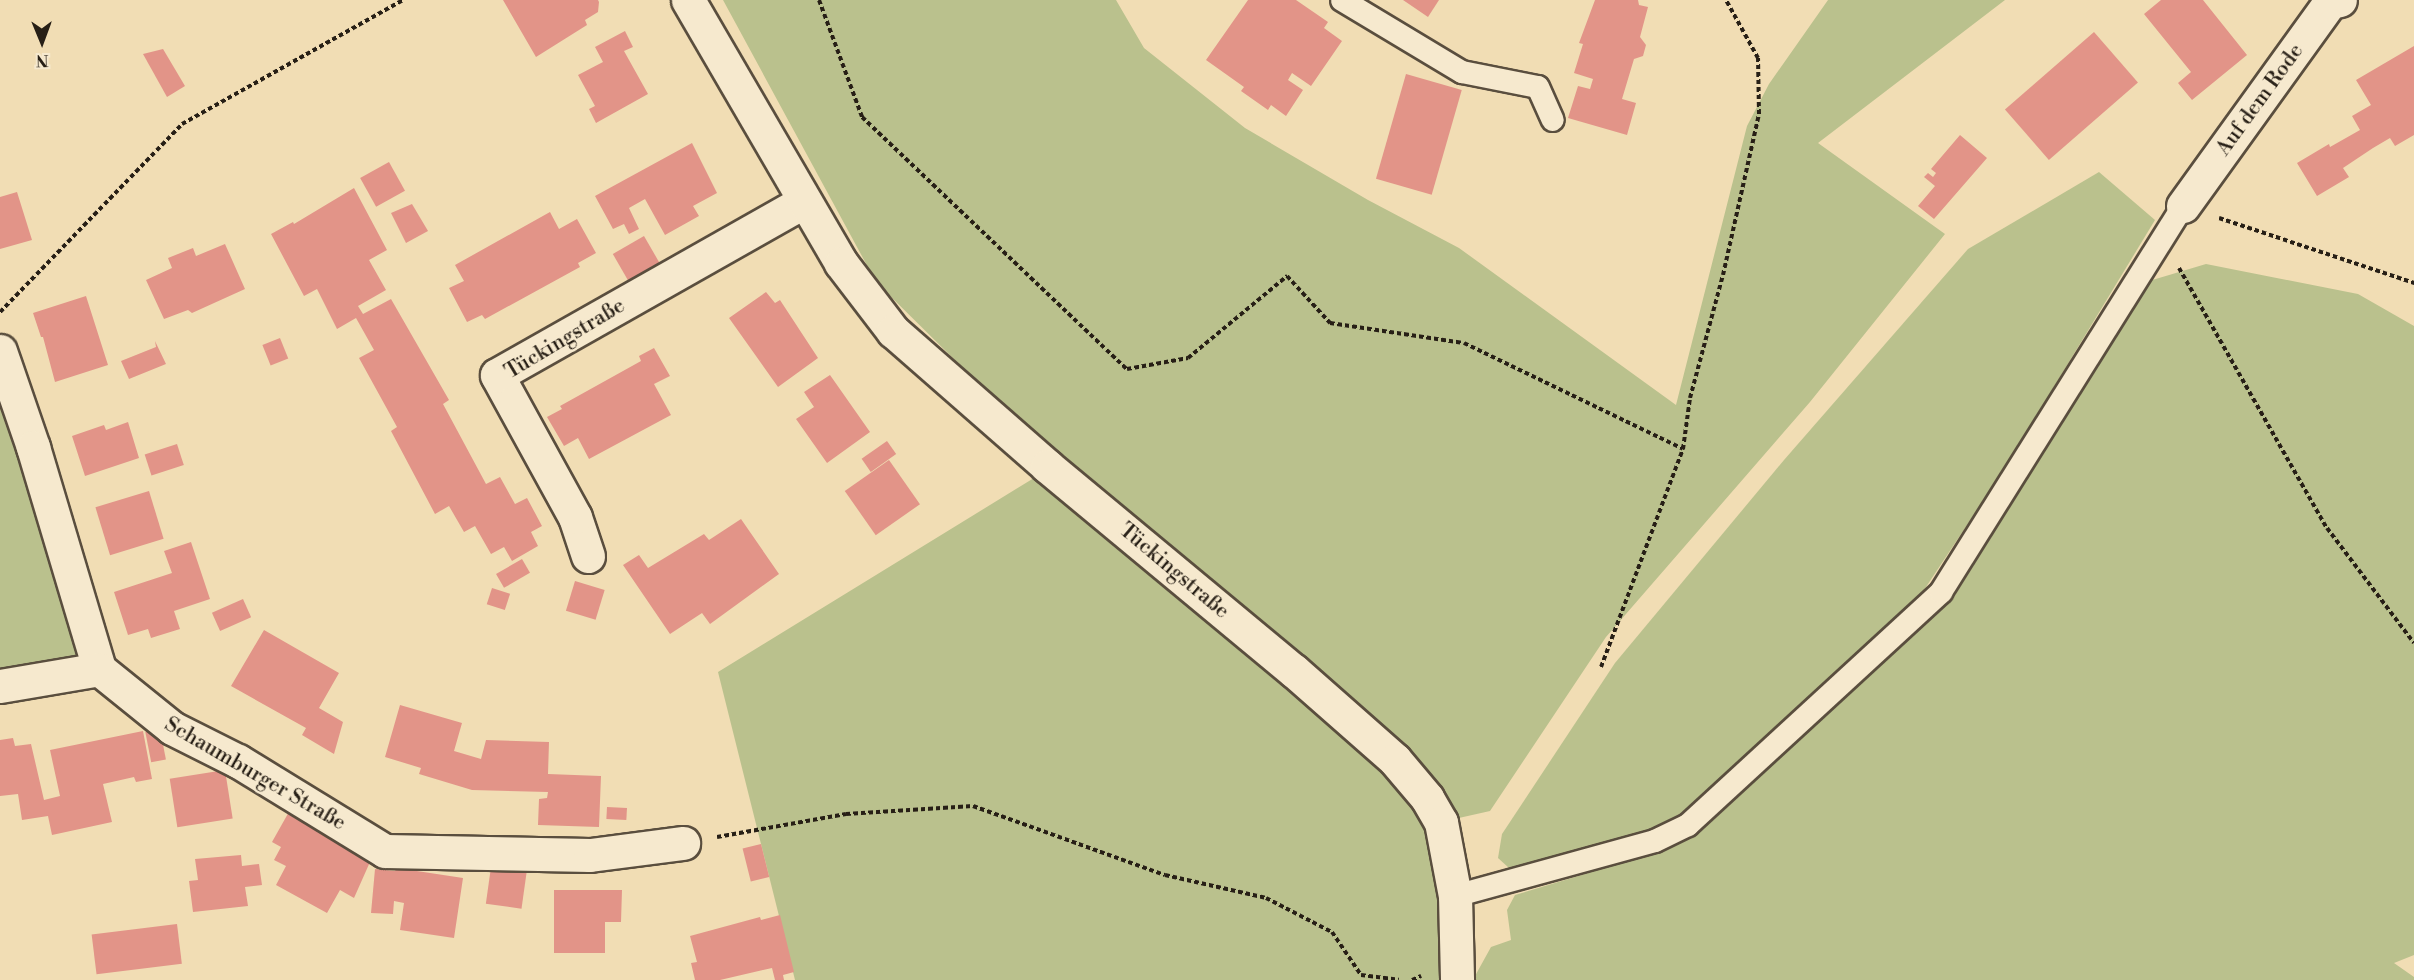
<!DOCTYPE html>
<html>
<head>
<meta charset="utf-8">
<style>
	body { margin:0 }
	#map { position:relative; width:2414px; height:980px; overflow:hidden; background:#f1ddb4; font-family:"Libre Bodoni",serif }
	div>[style] { position:absolute }
	.green>* { inset:0; background:#bac18d }
	.building>* { inset:0; background:#e29488; transform-origin:0 0 }
	.path>* { height:4px; margin-top:-2px; transform-origin:0; background:repeating-linear-gradient(90deg,#271f16 0 4.5px,transparent 0 7.5px) }
	.roads { filter:drop-shadow(2px 0 #5a4e3e) drop-shadow(-2px 0 #5a4e3e) drop-shadow(0 2px #5a4e3e) drop-shadow(0 -2px #5a4e3e) }
	.lane>* { height:22px; margin:-11px; padding:0 11px; transform-origin:11px; border-radius:11px; background:#f6e9ce }
	.street>* { height:33px; margin:-16.5px; padding:0 16.5px; transform-origin:16.5px; border-radius:16.5px; background:#f6e9ce }
	.secondary>* { height:33px; margin:-16.5px; padding:0 16.5px; transform-origin:16.5px; border-radius:16.5px; background:#f6e9ce }
	span { translate:-50% -50%; white-space:nowrap; text-align:center; line-height:1.15; -webkit-text-stroke:4.5px #f6e9ce; paint-order:stroke }
	.street-label { font-size:21px; color:#271f16 }
	.north { position:absolute; left:12px; top:12px; width:60px; height:60px; -webkit-text-stroke:4px #f6e9ce; paint-order:stroke; rotate:179deg; font-size:16px; font-weight:700; line-height:24px; text-align:center; color:#271f16 }
	.north::after { content:''; display:block; margin:auto; width:21px; height:27px; background:#271f16; clip-path:polygon(50% 0,100% 100%,50% 72%,0 100%) }
</style>
</head>
<body>
<div id="map">
	<div class="green">
		<div style="clip-path:polygon(723px 0,1116px 0,1144px 48px,1245px 128px,1368px 200px,1459px 248px,1676px 405px,1747px 126px,1769px 84px,1828px 0,2005px 0,1818px 143px,1945px 234px,1810px 402px,1606px 637px,1490px 811px,1441px 822px,1457px 959px,1475px 976px,1491px 947px,1511px 940px,1507px 910px,1515px 895px,1662px 851px,1683px 841px,1710px 823px,1955px 595px,2149px 281px,2206px 264px,2358px 294px,2414px 326px,2414px 955px,2394px 963px,2414px 977px,2414px 980px,795px 980px,718px 672px,1034px 478px,1060px 454px,970px 375px,876px 282px)"></div>
		<div style="clip-path:polygon(2099px 172px,2155px 220px,2006px 466px,1922px 593px,1684px 815px,1644px 834px,1509px 868px,1498px 858px,1502px 834px,1615px 663px,1784px 460px,1968px 249px)"></div>
		<div style="clip-path:polygon(0 396px,84px 656px,0 676px)"></div>
	</div>
	<div class="building">
		<div style="clip-path:polygon(503px 0,598px 0,599px 2px,598px 12px,585px 20px,587px 25px,536px 57px)"></div>
		<div style="clip-path:polygon(1248px 0,1296px 0,1328px 22px,1324px 28px,1342px 41px,1311px 86px,1292px 73px,1288px 80px,1303px 90px,1286px 116px,1271px 105px,1268px 110px,1241px 91px,1244px 87px,1206px 60px)"></div>
		<div style="clip-path:polygon(1403px 0,1439px 0,1428px 17px)"></div>
		<div style="clip-path:polygon(1595px 0,1638px 0,1639px 5px,1648px 7px,1640px 37px,1646px 45px,1643px 56px,1634px 59px,1622px 99px,1636px 103px,1627px 135px,1568px 118px,1578px 86px,1590px 89px,1593px 79px,1574px 73px,1583px 44px,1579px 43px)"></div>
		<div style="clip-path:polygon(2161px 0,2203px 0,2247px 55px,2192px 100px,2178px 83px,2191px 72px,2144px 14px)"></div>
		<div style="clip-path:polygon(625px 31px,633px 47px,624px 51px,648px 94px,596px 123px,589px 109px,595px 106px,578px 75px,603px 62px,595px 47px)"></div>
		<div style="left:2094px;top:32px;width:67px;height:118px;rotate:49deg"></div>
		<div style="clip-path:polygon(2414px 46px,2414px 135px,2395px 146px,2390px 138px,2373px 148px,2343px 168px,2349px 177px,2317px 196px,2297px 163px,2329px 144px,2330px 147px,2360px 130px,2352px 116px,2371px 105px,2356px 80px)"></div>
		<div style="clip-path:polygon(163px 49px,185px 86px,167px 97px,143px 54px)"></div>
		<div style="left:1406px;top:74px;width:58px;height:109px;rotate:16deg"></div>
		<div style="clip-path:polygon(1960px 135px,1987px 158px,1934px 219px,1918px 206px,1935px 186px,1924px 177px,1928px 173px,1933px 177px,1936px 173px,1931px 169px)"></div>
		<div style="clip-path:polygon(692px 143px,717px 193px,693px 206px,699px 216px,665px 235px,645px 199px,629px 208px,639px 229px,629px 234px,624px 224px,613px 229px,595px 196px)"></div>
		<div style="left:389px;top:162px;width:33px;height:33px;rotate:61deg"></div>
		<div style="clip-path:polygon(354px 188px,387px 250px,369px 260px,386px 290px,358px 306px,363px 314px,391px 299px,449px 400px,443px 404px,486px 484px,500px 477px,515px 504px,527px 498px,542px 526px,531px 532px,538px 546px,512px 561px,504px 547px,491px 554px,475px 526px,464px 532px,449px 506px,435px 514px,391px 431px,397px 427px,359px 358px,374px 350px,356px 318px,337px 329px,317px 289px,304px 296px,271px 234px,293px 222px,294px 224px)"></div>
		<div style="clip-path:polygon(17px 192px,32px 240px,0 249px,0 197px)"></div>
		<div style="clip-path:polygon(412px 204px,428px 231px,406px 243px,391px 213px)"></div>
		<div style="clip-path:polygon(550px 212px,559px 229px,577px 219px,596px 253px,578px 263px,580px 267px,485px 319px,482px 315px,467px 322px,449px 288px,464px 281px,455px 265px)"></div>
		<div style="left:644px;top:236px;width:34px;height:36px;rotate:60deg"></div>
		<div style="clip-path:polygon(225px 244px,245px 289px,192px 313px,188px 310px,164px 319px,146px 280px,172px 268px,168px 258px,193px 248px,196px 256px)"></div>
		<div style="clip-path:polygon(766px 292px,775px 303px,780px 300px,818px 358px,778px 387px,729px 318px)"></div>
		<div style="clip-path:polygon(86px 296px,108px 365px,55px 382px,43px 337px,41px 337px,33px 313px)"></div>
		<div style="left:280px;top:338px;width:22px;height:19px;rotate:68deg"></div>
		<div style="clip-path:polygon(155px 341px,166px 364px,129px 379px,121px 361px,156px 347px)"></div>
		<div style="clip-path:polygon(654px 348px,670px 376px,654px 384px,671px 415px,589px 459px,578px 438px,564px 446px,547px 417px,562px 409px,560px 406px,641px 361px,639px 356px)"></div>
		<div style="clip-path:polygon(830px 375px,870px 432px,827px 463px,796px 419px,814px 407px,804px 392px)"></div>
		<div style="clip-path:polygon(128px 422px,139px 458px,85px 476px,72px 436px,104px 425px,106px 430px)"></div>
		<div style="left:887px;top:441px;width:16px;height:31px;rotate:55deg"></div>
		<div style="left:177px;top:444px;width:22px;height:34px;rotate:72deg"></div>
		<div style="left:889px;top:460px;width:54px;height:54px;rotate:55deg"></div>
		<div style="left:149px;top:491px;width:50px;height:56px;rotate:73deg"></div>
		<div style="clip-path:polygon(741px 519px,779px 574px,710px 624px,702px 613px,670px 634px,623px 565px,639px 555px,648px 568px,704px 534px,709px 540px)"></div>
		<div style="clip-path:polygon(191px 542px,210px 599px,174px 611px,180px 629px,151px 638px,148px 629px,128px 635px,114px 592px,172px 573px,164px 551px)"></div>
		<div style="left:522px;top:559px;width:16px;height:30px;rotate:60deg"></div>
		<div style="left:575px;top:581px;width:31px;height:31px;rotate:17deg"></div>
		<div style="left:492px;top:588px;width:19px;height:17px;rotate:18deg"></div>
		<div style="left:243px;top:599px;width:20px;height:34px;rotate:66deg"></div>
		<div style="clip-path:polygon(264px 630px,339px 673px,319px 708px,343px 722px,334px 754px,302px 735px,306px 728px,231px 686px)"></div>
		<div style="clip-path:polygon(400px 705px,462px 723px,454px 751px,481px 759px,486px 740px,549px 742px,548px 774px,601px 776px,599px 827px,538px 825px,539px 799px,547px 798px,548px 792px,472px 790px,419px 774px,421px 768px,385px 757px)"></div>
		<div style="left:160px;top:729px;width:31px;height:15px;rotate:79deg"></div>
		<div style="clip-path:polygon(143px 731px,152px 779px,136px 782px,134px 777px,103px 784px,112px 822px,52px 835px,48px 816px,22px 820px,18px 794px,0 796px,0 740px,13px 738px,15px 746px,31px 744px,44px 800px,60px 796px,50px 750px)"></div>
		<div style="left:225px;top:770px;width:49px;height:56px;rotate:81deg"></div>
		<div style="left:607px;top:807px;width:20px;height:12px;rotate:3deg"></div>
		<div style="clip-path:polygon(290px 810px,346px 841px,343px 847px,370px 862px,354px 898px,340px 890px,327px 913px,276px 885px,286px 866px,274px 860px,281px 847px,272px 842px)"></div>
		<div style="left:761px;top:844px;width:34px;height:19px;rotate:76deg"></div>
		<div style="clip-path:polygon(241px 855px,242px 866px,259px 864px,262px 885px,245px 887px,248px 906px,193px 912px,189px 881px,198px 880px,195px 859px)"></div>
		<div style="left:491px;top:867px;width:36px;height:37px;rotate:8deg"></div>
		<div style="clip-path:polygon(397px 868px,463px 878px,454px 938px,400px 930px,404px 903px,394px 901px,393px 914px,371px 913px,375px 869px,395px 871px)"></div>
		<div style="clip-path:polygon(554px 890px,622px 890px,621px 922px,605px 922px,605px 953px,554px 953px)"></div>
		<div style="clip-path:polygon(780px 915px,794px 972px,783px 975px,784px 980px,775px 980px,772px 968px,720px 980px,695px 980px,691px 963px,697px 962px,690px 936px,760px 917px,761px 920px)"></div>
		<div style="left:177px;top:924px;width:40px;height:86px;rotate:83deg"></div>
	</div>
	<div class="path">
		<div style="left:819px;top:0;width:125px;rotate:69.8deg"></div>
		<div style="left:862px;top:117px;width:366px;rotate:43.6deg"></div>
		<div style="left:1127px;top:369px;width:62px;rotate:-10.2deg"></div>
		<div style="left:1188px;top:358px;width:129px;rotate:-39.6deg"></div>
		<div style="left:1287px;top:276px;width:64px;rotate:47.5deg"></div>
		<div style="left:1330px;top:323px;width:135px;rotate:8.5deg"></div>
		<div style="left:1464px;top:343px;width:243px;rotate:25.8deg"></div>
		<div style="left:2219px;top:218px;width:206px;rotate:18.4deg"></div>
		<div style="left:2179px;top:268px;width:299px;rotate:60.4deg"></div>
		<div style="left:2327px;top:528px;width:144px;rotate:52.9deg"></div>
		<div style="left:0;top:312px;width:262px;rotate:-45.9deg"></div>
		<div style="left:182px;top:124px;width:253px;rotate:-29.3deg"></div>
		<div style="left:1601px;top:667px;width:233px;rotate:-69.4deg"></div>
		<div style="left:1683px;top:449px;width:51px;rotate:-82.2deg"></div>
		<div style="left:1690px;top:398px;width:127px;rotate:-75deg"></div>
		<div style="left:1723px;top:275px;width:165px;rotate:-77.4deg"></div>
		<div style="left:1759px;top:114px;width:56px;rotate:-91deg"></div>
		<div style="left:1758px;top:58px;width:66px;rotate:-118.9deg"></div>
		<div style="left:717px;top:837px;width:131px;rotate:-10.1deg"></div>
		<div style="left:846px;top:814px;width:127px;rotate:-3.6deg"></div>
		<div style="left:973px;top:806px;width:204px;rotate:19.8deg"></div>
		<div style="left:1165px;top:875px;width:104px;rotate:12.8deg"></div>
		<div style="left:1266px;top:898px;width:74px;rotate:27.3deg"></div>
		<div style="left:1332px;top:932px;width:52px;rotate:56deg"></div>
		<div style="left:1361px;top:975px;width:38px;rotate:7deg"></div>
		<div style="left:1412px;top:980px;width:10px;rotate:-24deg"></div>
	</div>
	<div class="roads">
		<div class="lane">
			<div style="left:1342px;top:0;width:140px;rotate:31deg"></div>
			<div style="left:1462px;top:72px;width:77px;rotate:11.2deg"></div>
			<div style="left:1538px;top:87px;width:36px;rotate:66deg"></div>
			<div style="left:1455px;top:896px;width:207px;rotate:-15.4deg"></div>
			<div style="left:1655px;top:841px;width:37px;rotate:-26deg"></div>
			<div style="left:1688px;top:825px;width:344px;rotate:-42.6deg"></div>
			<div style="left:1941px;top:592px;width:456px;rotate:-57.9deg"></div>
		</div>
		<div class="street">
			<div style="left:2183px;top:206px;width:251px;rotate:-54.2deg"></div>
			<div style="left:2330px;top:2px;width:10px;rotate:-11deg"></div>
			<div style="left:0;top:351px;width:102px;rotate:71deg"></div>
			<div style="left:33px;top:447px;width:232px;rotate:73.4deg"></div>
			<div style="left:99px;top:669px;width:94px;rotate:38.9deg"></div>
			<div style="left:172px;top:728px;width:74px;rotate:26.6deg"></div>
			<div style="left:238px;top:761px;width:172px;rotate:31.5deg"></div>
			<div style="left:385px;top:851px;width:205px;rotate:1.1deg"></div>
			<div style="left:590px;top:855px;width:94px;rotate:-7.4deg"></div>
			<div style="left:588px;top:556px;width:41px;rotate:-108.4deg"></div>
			<div style="left:575px;top:517px;width:162px;rotate:-118.8deg"></div>
			<div style="left:497px;top:375px;width:353px;rotate:-29.5deg"></div>
			<div style="left:0;top:686px;width:100px;rotate:-9.7deg"></div>
		</div>
		<div class="secondary">
			<div style="left:688px;top:0;width:304px;rotate:59.8deg"></div>
			<div style="left:841px;top:263px;width:86px;rotate:52.6deg"></div>
			<div style="left:893px;top:331px;width:205px;rotate:41.2deg"></div>
			<div style="left:1047px;top:466px;width:320px;rotate:39.7deg"></div>
			<div style="left:1293px;top:670px;width:136px;rotate:41.4deg"></div>
			<div style="left:1395px;top:760px;width:50px;rotate:49.9deg"></div>
			<div style="left:1427px;top:798px;width:28px;rotate:60deg"></div>
			<div style="left:1441px;top:822px;width:75px;rotate:79.3deg"></div>
			<div style="left:1455px;top:896px;width:84px;rotate:88.6deg"></div>
		</div>
	</div>
	<div class="street-label">
		<span style="left:2260px;top:100px;rotate:-54deg">Auf dem Rode</span>
		<span style="left:565px;top:339px;rotate:-31deg">Tückingstraße</span>
		<span style="left:1174px;top:571px;rotate:40deg">Tückingstraße</span>
		<span style="left:255px;top:774px;rotate:30deg">Schaumburger Straße</span>
	</div>
	<div class="north">N</div>
</div>
</body>
</html>
